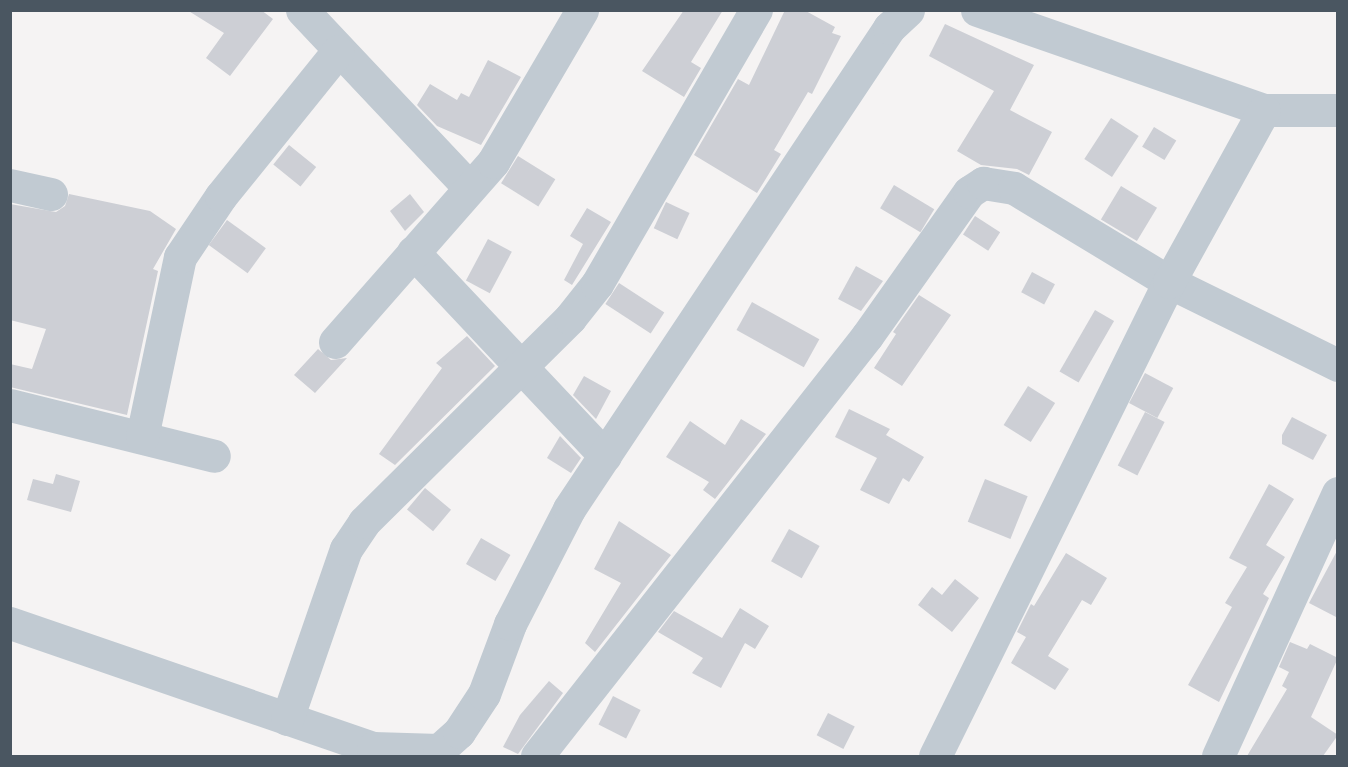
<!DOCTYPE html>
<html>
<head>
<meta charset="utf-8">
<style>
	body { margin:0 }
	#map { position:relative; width:1348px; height:767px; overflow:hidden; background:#f5f3f3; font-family:Ubuntu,sans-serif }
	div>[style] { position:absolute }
	.building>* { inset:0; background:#cdcfd5; transform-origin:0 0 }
	.minor>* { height:33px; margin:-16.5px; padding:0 16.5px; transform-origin:16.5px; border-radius:16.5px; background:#c1cad2 }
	span { translate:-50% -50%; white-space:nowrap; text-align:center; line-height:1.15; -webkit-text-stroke:4.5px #fff; paint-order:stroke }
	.frame { position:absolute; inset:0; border:12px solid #4a5661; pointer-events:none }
</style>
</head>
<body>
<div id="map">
	<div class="building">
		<div style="clip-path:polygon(187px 10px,261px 10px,273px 19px,230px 76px,206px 58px,224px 33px)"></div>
		<div style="clip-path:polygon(684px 10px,723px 10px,691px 62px,701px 68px,684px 97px,642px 71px)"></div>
		<div style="clip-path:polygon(785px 10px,804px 10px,835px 27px,832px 33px,841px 36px,812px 94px,808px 92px,774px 150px,781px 154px,757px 193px,694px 155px,738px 79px,749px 85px)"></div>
		<div style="clip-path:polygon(945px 24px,1034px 65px,1010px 110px,1052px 132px,1029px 175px,1017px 169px,981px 165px,957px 151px,994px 91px,929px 56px)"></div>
		<div style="clip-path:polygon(488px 60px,521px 77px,481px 145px,437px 126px,417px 105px,430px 84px,457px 100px,461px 93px,469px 97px)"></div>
		<div style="left:1111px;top:118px;width:33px;height:49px;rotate:33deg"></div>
		<div style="left:1154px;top:127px;width:26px;height:23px;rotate:31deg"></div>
		<div style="left:289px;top:145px;width:35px;height:25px;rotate:39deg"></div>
		<div style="left:518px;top:156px;width:44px;height:32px;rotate:32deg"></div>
		<div style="left:894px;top:185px;width:47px;height:27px;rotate:31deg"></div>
		<div style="left:1121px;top:186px;width:42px;height:39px;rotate:31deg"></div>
		<div style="clip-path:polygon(69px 194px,150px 211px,176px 229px,153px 269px,158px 271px,127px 415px,10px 387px,10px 364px,32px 369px,46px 329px,10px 320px,10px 204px,56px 212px,65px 206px)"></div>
		<div style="clip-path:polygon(410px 194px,424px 212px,405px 231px,390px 211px)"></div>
		<div style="left:666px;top:202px;width:26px;height:29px;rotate:25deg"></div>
		<div style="clip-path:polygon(587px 208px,611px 222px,572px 285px,564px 280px,583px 244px,570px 236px)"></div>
		<div style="left:975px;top:216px;width:30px;height:22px;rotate:33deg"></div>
		<div style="left:227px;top:220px;width:48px;height:31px;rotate:36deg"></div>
		<div style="left:488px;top:239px;width:27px;height:47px;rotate:28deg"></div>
		<div style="clip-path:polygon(856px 266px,883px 281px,861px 311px,838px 299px)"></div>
		<div style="left:1032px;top:272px;width:26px;height:23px;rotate:28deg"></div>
		<div style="left:619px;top:283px;width:54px;height:25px;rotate:33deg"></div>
		<div style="clip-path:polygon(919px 295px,951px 315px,902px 386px,874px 368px,896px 334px,893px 332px)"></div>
		<div style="left:752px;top:302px;width:77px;height:32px;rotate:29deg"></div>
		<div style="left:1095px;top:310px;width:22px;height:71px;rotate:30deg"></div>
		<div style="clip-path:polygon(467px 336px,495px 366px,395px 465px,379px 454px,442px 368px,436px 363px)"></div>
		<div style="clip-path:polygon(318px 349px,331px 360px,347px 358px,315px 393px,294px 375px)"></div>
		<div style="left:1145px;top:373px;width:32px;height:34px;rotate:28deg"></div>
		<div style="clip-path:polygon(584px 376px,611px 391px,596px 419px,573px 395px)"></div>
		<div style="left:1028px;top:386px;width:32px;height:46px;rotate:32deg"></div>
		<div style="clip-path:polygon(849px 409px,890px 429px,886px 435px,924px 457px,909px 482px,903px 478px,889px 504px,860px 490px,877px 458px,835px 437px)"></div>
		<div style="left:1145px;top:412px;width:22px;height:60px;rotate:27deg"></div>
		<div style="clip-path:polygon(1292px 417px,1327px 435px,1313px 460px,1282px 444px,1282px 435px)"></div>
		<div style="clip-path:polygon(741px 419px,766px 434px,715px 499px,703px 490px,709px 482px,666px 457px,690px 421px,725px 445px)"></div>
		<div style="clip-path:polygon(560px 436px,581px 458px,571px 473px,547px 458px)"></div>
		<div style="clip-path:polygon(56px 474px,80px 481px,71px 512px,27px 500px,33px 479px,53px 484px)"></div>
		<div style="left:985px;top:479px;width:46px;height:46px;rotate:22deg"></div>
		<div style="clip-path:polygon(1269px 484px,1294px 499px,1266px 545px,1285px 557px,1263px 594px,1269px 598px,1219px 702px,1188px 685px,1232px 607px,1225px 603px,1247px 567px,1229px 558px)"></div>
		<div style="left:425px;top:488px;width:34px;height:28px;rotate:40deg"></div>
		<div style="clip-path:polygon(619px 521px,671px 555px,595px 652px,585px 643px,621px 583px,594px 569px)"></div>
		<div style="left:789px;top:529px;width:35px;height:37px;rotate:29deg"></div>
		<div style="left:481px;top:538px;width:34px;height:30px;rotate:30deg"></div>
		<div style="clip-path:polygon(1338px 549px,1338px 618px,1309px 603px)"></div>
		<div style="clip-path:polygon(1066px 553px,1107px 578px,1091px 605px,1082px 600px,1048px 656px,1069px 669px,1055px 690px,1011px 663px,1026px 637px,1017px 632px,1031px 604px,1034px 606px)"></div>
		<div style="clip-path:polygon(955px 579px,979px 598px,952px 632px,918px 605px,932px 587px,942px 595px)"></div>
		<div style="clip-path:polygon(740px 608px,769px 626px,755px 649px,745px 643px,721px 688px,692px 673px,703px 658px,658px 632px,674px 611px,722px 638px)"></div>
		<div style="clip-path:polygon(1290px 642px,1307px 649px,1310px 644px,1338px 658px,1311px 717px,1338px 735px,1323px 756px,1247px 756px,1287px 689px,1282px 686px,1289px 672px,1279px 667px)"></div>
		<div style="clip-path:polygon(549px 681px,563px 693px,518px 754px,503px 747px,520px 715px)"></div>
		<div style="left:613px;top:696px;width:31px;height:32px;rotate:27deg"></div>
		<div style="left:828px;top:713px;width:30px;height:25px;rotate:27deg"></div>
	</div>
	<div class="minor">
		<div style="left:302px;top:10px;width:243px;rotate:46.7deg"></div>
		<div style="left:977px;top:10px;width:304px;rotate:19.2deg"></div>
		<div style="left:1264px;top:110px;width:74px"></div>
		<div style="left:10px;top:185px;width:42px;rotate:12.4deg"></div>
		<div style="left:413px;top:252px;width:280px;rotate:46.7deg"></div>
		<div style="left:335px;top:342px;width:240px;rotate:-48.7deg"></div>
		<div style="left:493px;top:162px;width:176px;rotate:-59.6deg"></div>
		<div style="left:10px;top:405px;width:210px;rotate:14deg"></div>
		<div style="left:142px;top:437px;width:184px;rotate:-78.1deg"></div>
		<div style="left:180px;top:257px;width:73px;rotate:-56.1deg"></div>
		<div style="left:221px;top:196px;width:186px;rotate:-51.1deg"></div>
		<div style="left:10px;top:623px;width:384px;rotate:19deg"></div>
		<div style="left:373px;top:748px;width:66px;rotate:1.7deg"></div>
		<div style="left:439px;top:750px;width:27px;rotate:-42deg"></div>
		<div style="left:459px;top:732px;width:45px;rotate:-56.7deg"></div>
		<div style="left:484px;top:694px;width:75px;rotate:-69.6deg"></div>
		<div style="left:510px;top:624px;width:129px;rotate:-62.8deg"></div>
		<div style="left:569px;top:509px;width:578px;rotate:-56.36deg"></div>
		<div style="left:889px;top:28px;width:26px;rotate:-43deg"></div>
		<div style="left:287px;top:719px;width:180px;rotate:-70.9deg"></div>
		<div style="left:346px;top:549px;width:32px;rotate:-56deg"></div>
		<div style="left:364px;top:522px;width:290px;rotate:-44.7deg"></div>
		<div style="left:570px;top:318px;width:43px;rotate:-51.5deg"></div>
		<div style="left:597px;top:284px;width:317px;rotate:-59.9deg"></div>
		<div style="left:537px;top:756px;width:534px;rotate:-51.84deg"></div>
		<div style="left:867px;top:336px;width:176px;rotate:-54.7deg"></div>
		<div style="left:969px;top:192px;width:17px;rotate:-33deg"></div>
		<div style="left:983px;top:183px;width:31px;rotate:9deg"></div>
		<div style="left:1014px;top:188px;width:181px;rotate:31.2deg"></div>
		<div style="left:1169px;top:282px;width:188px;rotate:26.2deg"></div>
		<div style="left:935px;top:756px;width:529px;rotate:-63.73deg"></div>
		<div style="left:1169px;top:282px;width:196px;rotate:-61.1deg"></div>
		<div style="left:1218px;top:756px;width:289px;rotate:-65.5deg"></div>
	</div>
	<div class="frame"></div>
</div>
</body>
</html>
